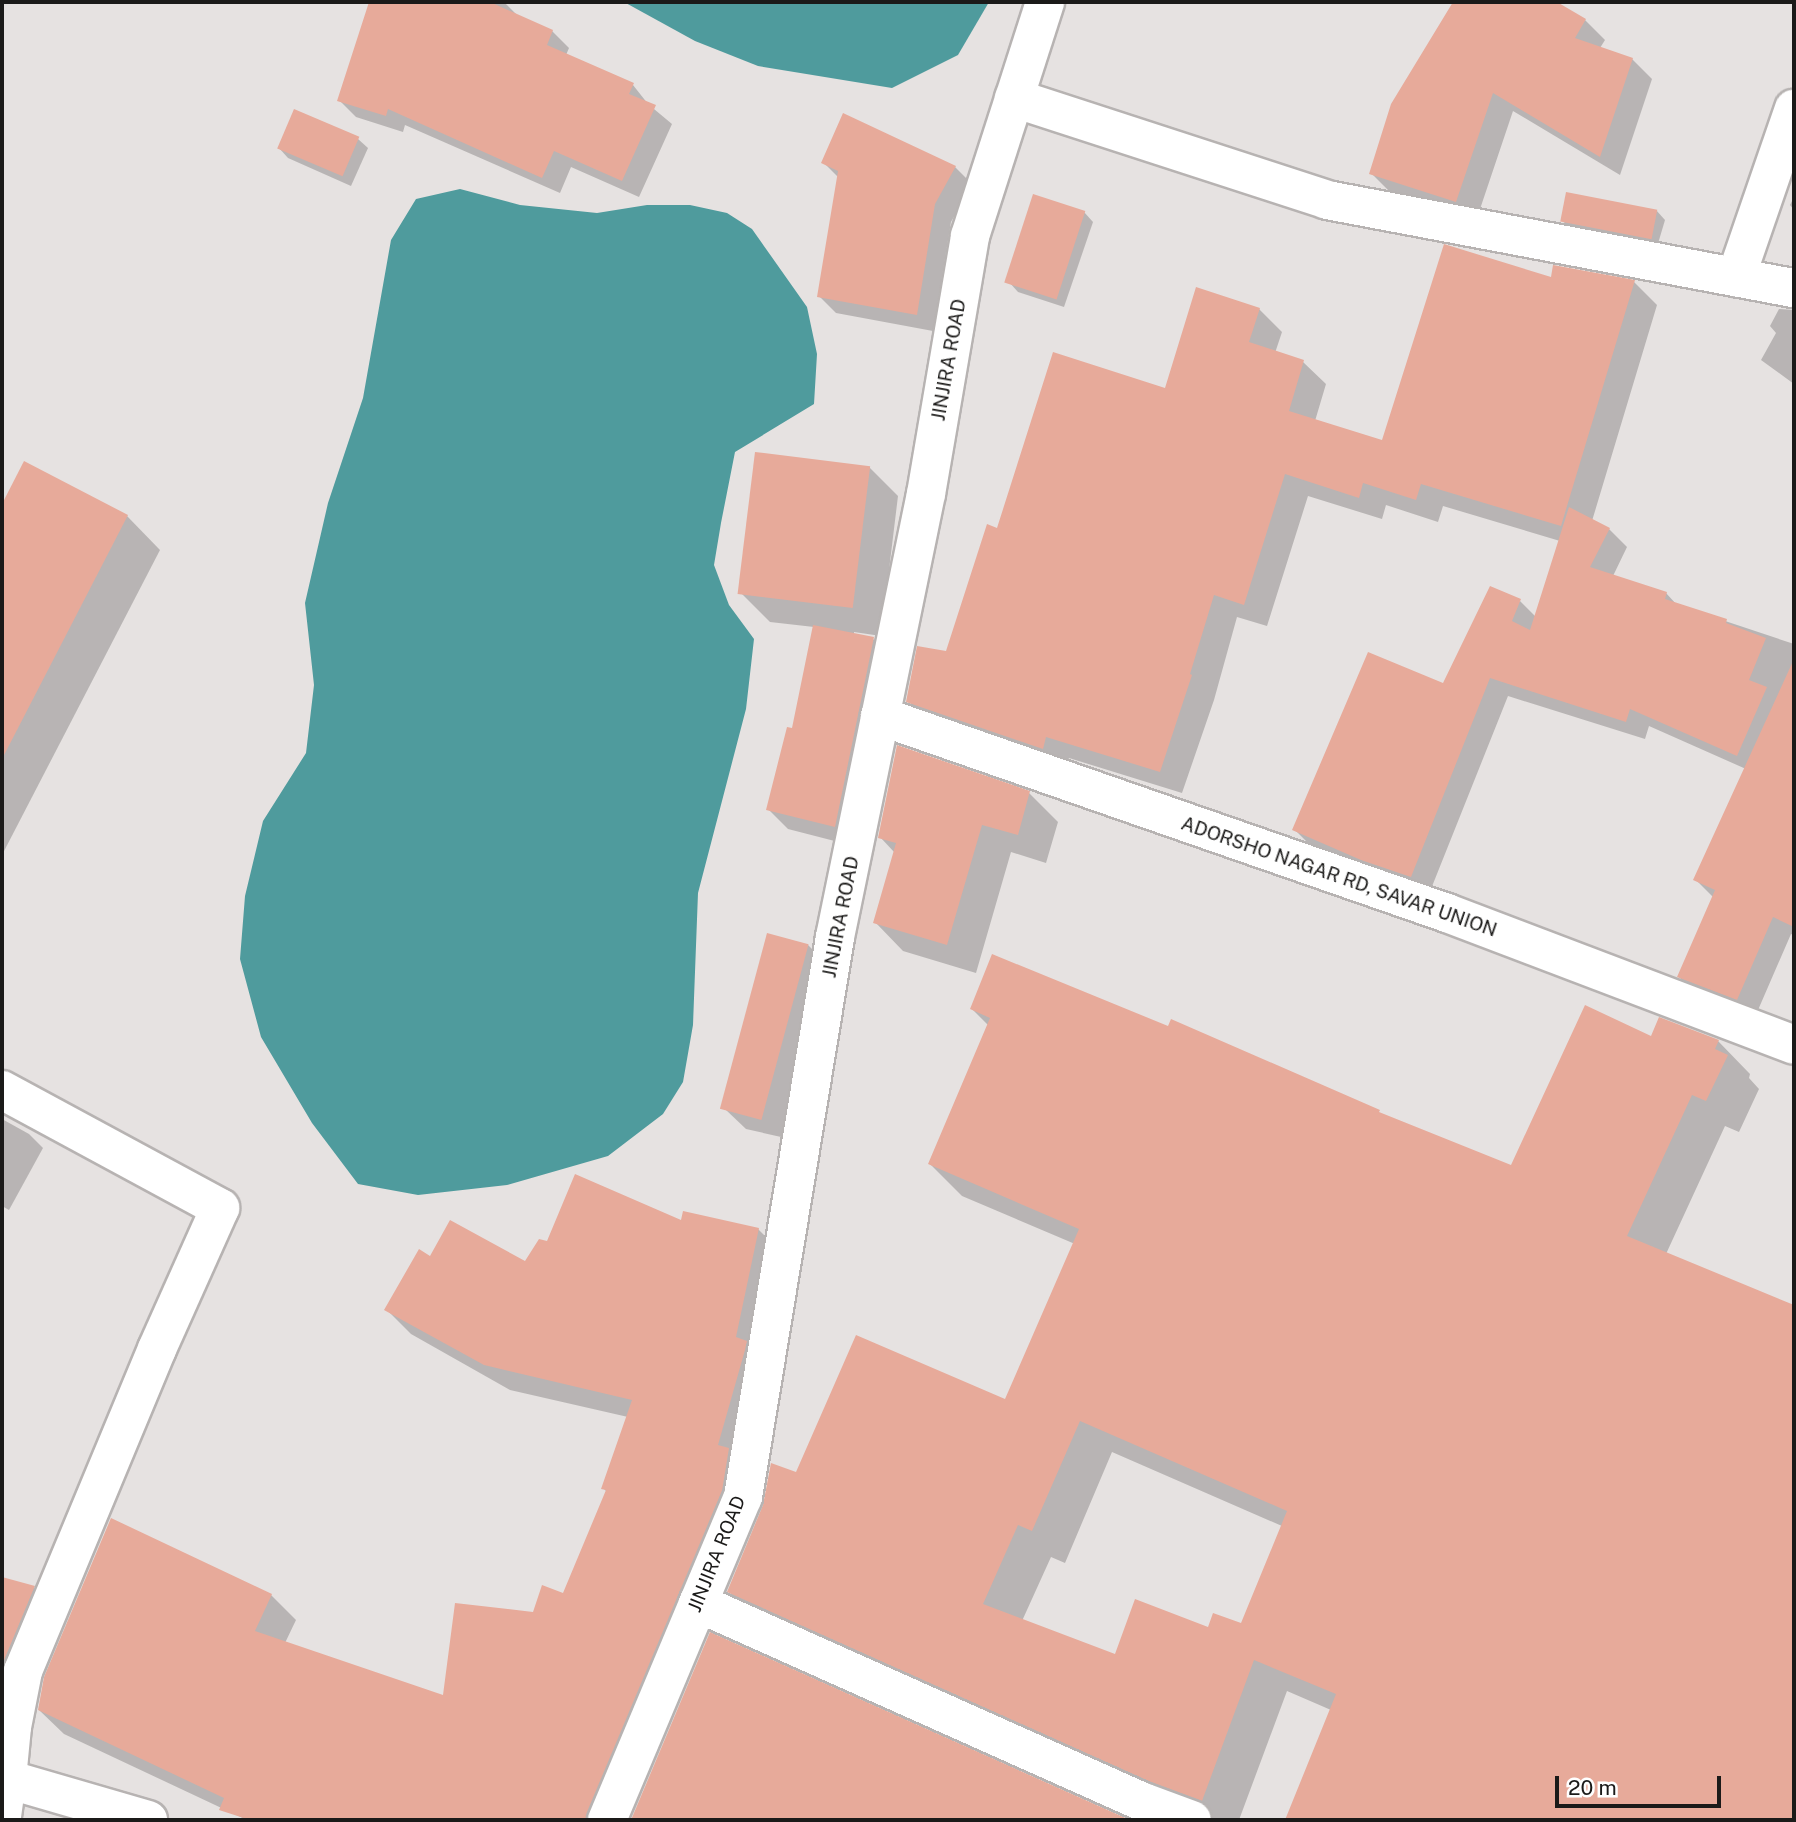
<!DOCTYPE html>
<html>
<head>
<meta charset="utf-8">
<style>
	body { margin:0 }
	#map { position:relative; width:1796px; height:1822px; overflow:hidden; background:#e6e2e1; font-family:"Public Sans",sans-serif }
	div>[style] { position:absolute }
	.water>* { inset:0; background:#4f9b9d }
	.shadow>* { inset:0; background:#0003 }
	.building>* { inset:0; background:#e7aa9a; transform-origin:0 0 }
	.roads { filter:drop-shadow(2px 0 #b7b3b2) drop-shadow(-2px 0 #b7b3b2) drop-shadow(0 2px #b7b3b2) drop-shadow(0 -2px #b7b3b2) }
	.street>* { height:38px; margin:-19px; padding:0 19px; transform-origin:19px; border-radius:19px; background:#fff }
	span { translate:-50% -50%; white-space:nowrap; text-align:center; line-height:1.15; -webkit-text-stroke:5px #fff; paint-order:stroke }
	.street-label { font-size:19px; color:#1b1a19 }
	.frame { position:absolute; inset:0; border:4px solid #1b1a19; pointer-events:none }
	.scale { position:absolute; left:1555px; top:1776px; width:166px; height:32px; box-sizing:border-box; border:4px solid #1b1a19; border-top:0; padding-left:9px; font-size:21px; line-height:24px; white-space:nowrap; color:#1b1a19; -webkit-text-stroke:5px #fff; paint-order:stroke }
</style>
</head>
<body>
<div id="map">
	<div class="water">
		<div style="clip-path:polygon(624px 2px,989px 2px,958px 55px,892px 88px,758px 66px,695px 41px)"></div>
		<div style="clip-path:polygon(460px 189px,520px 205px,597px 213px,647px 205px,690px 205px,727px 213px,752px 229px,807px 307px,817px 354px,814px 404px,735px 452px,721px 523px,714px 565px,729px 605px,754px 639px,746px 709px,698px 893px,693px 1025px,683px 1082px,663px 1114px,608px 1156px,507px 1185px,418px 1195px,358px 1184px,312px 1123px,261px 1037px,240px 959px,245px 896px,263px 821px,306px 753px,314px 685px,305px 603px,328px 503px,363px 398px,391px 240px,416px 199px)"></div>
	</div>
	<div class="shadow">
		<div style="clip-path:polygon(371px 2px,504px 2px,518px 16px,552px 31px,569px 48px,566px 55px,633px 85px,648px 104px,672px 124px,639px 197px,571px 167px,560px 193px,405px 125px,403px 132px,356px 117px,339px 100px)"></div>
		<div style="clip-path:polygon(1455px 2px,1554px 2px,1585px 20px,1605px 40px,1600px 48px,1632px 59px,1652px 79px,1620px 175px,1513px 111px,1476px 221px,1391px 193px,1371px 173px,1393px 105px)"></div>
		<div style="clip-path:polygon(295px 111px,358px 139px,368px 148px,351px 186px,288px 158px,279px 148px)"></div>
		<div style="clip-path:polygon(823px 162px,955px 167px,972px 184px,951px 222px,933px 331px,836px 313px,819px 296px,839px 178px)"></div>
		<div style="clip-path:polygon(1794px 197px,1794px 210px,1790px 205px)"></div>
		<div style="clip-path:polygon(1656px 210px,1665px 220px,1657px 247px,1572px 231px,1563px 221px)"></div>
		<div style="clip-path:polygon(1084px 212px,1093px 222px,1064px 307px,1018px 292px,1009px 282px)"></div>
		<div style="clip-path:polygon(1552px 279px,1634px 282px,1657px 305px,1592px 521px,1609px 529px,1627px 547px,1613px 576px,1666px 593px,1677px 605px,1794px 644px,1794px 935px,1791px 934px,1755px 1017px,1697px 995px,1679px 977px,1713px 897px,1695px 879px,1746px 769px,1649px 726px,1645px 739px,1508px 696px,1429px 894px,1313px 848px,1294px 829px,1444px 685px,1520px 601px,1536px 617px,1560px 541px,1443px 506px,1438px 522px,1386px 505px,1382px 519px,1308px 496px,1267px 626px,1237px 617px,1214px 700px,1182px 793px,1069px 758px,1065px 771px,931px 724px,908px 701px,948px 654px,999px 530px,1259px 309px,1282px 332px,1275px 353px,1303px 362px,1326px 384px,1315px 421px,1383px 443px)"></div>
		<div style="clip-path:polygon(1779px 309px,1794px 310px,1794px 384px,1761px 360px,1776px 333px,1770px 326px)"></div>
		<div style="clip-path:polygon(25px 464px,127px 516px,160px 550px,2px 855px,2px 508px)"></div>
		<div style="clip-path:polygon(869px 467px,898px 496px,881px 636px,854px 632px,854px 635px,873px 639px,893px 659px,854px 846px,788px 829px,768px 809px,794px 730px,814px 627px,770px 622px,741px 593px)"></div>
		<div style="clip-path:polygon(898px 747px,1029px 793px,1058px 822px,1046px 863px,1011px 852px,976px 973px,903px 951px,875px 922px,895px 853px,880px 837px)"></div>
		<div style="clip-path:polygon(808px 945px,828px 965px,790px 1139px,746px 1129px,726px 1110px)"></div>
		<div style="clip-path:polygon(evenodd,972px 1009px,1169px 1028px,1172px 1021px,1384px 1116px,1511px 1167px,1652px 1038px,1718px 1041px,1750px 1074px,1749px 1078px,1759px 1089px,1739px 1132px,1725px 1126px,1666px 1254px,1794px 1307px,1794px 1820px,1287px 1820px,1331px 1710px,1287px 1691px,1239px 1820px,1203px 1820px,761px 1624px,729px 1592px,797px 1474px,1006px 1402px,1075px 1244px,962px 1196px,930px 1164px,989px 1026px,972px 1009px,1112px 1452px,1282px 1526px,1242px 1626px,1209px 1629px,1116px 1656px,1022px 1621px,1051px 1557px,1065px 1563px,1112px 1452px)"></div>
		<div style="clip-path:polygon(2px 1119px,29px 1134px,43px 1148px,9px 1210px,2px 1206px)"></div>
		<div style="clip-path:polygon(682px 1222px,758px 1229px,783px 1254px,770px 1367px,617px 1820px,247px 1820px,64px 1734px,39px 1710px,271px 1595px,296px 1620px,285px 1643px,445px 1697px,534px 1614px,564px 1595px,607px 1492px,603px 1488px,628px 1417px,510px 1390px,411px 1334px,387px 1310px,431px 1258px,526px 1263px,548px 1243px)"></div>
		<div style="clip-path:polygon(2px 1579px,34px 1588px,52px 1606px,2px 1799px)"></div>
		<div style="clip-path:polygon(711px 1635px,1126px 1820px,632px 1820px)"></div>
	</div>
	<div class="building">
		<div style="clip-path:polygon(369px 2px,490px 2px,553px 30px,547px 45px,634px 83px,629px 94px,656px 105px,622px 181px,554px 151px,542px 178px,388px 109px,386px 116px,337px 101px)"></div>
		<div style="clip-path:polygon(1453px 2px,1557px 2px,1586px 19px,1575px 38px,1633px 58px,1600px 157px,1493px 93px,1456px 202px,1369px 174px,1391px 104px)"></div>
		<div style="left:294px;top:109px;width:71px;height:43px;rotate:23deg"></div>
		<div style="clip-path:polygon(843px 113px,956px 166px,935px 204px,917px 315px,817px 297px,838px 171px,821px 163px)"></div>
		<div style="left:1566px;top:192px;width:93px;height:30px;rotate:11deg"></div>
		<div style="left:1033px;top:194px;width:55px;height:93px;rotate:18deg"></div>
		<div style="clip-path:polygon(1444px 244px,1551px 277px,1553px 265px,1635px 280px,1561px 526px,1421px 484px,1416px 500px,1363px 483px,1359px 498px,1285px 474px,1244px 605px,1214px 595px,1190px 674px,1192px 675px,1160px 772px,1046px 737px,1043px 749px,906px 702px,917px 646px,946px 651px,987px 524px,997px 528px,1053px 352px,1165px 388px,1196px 287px,1260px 308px,1249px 342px,1304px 360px,1289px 411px,1382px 440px)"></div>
		<div style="left:755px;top:452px;width:116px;height:143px;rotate:7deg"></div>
		<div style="clip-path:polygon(24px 461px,128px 515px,2px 759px,2px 504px)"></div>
		<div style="clip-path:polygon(1569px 507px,1610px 528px,1590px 567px,1667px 592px,1665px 599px,1727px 619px,1726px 623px,1766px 638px,1749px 680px,1767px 687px,1737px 756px,1630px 709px,1626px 722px,1490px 678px,1411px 877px,1361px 860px,1292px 830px,1368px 652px,1443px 683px,1490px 586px,1521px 599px,1512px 621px,1530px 630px)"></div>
		<div style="clip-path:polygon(813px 625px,874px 637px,835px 827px,766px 810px,787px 727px,792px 728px)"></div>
		<div style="clip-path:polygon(1794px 659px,1794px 927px,1773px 917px,1737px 1000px,1677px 977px,1715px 890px,1693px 880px)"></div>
		<div style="clip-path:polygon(897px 745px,1030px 791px,1018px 835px,982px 825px,947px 945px,873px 923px,896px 843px,878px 838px)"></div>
		<div style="left:767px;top:933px;width:43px;height:182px;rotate:15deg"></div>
		<div style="clip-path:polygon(evenodd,992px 954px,1168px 1026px,1171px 1019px,1380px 1110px,1379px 1112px,1511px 1165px,1585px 1005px,1651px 1036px,1659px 1017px,1719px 1040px,1715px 1049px,1728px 1055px,1706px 1101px,1692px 1095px,1627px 1236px,1794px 1305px,1794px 1820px,1285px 1820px,1336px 1694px,1254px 1660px,1202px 1801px,1151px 1782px,727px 1592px,763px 1505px,771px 1463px,796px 1472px,856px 1335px,1005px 1399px,1079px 1229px,928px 1164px,990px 1018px,970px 1009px,992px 954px,1080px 1421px,1287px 1511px,1241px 1623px,1213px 1613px,1208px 1627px,1135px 1599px,1115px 1654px,983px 1604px,1018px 1525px,1032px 1531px,1080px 1421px)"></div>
		<div style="clip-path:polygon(575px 1174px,681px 1220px,683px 1211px,759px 1228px,736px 1337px,747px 1341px,745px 1350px,718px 1445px,729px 1448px,722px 1491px,586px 1820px,250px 1820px,219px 1810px,224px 1798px,38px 1710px,44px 1677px,111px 1518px,272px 1594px,255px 1631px,443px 1695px,455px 1603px,533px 1612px,542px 1585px,563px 1593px,606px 1490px,601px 1489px,632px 1400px,484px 1365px,384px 1310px,419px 1249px,430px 1256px,450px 1220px,525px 1261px,539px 1239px,547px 1241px)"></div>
		<div style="clip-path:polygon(2px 1577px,35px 1586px,2px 1666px)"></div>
		<div style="clip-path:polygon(710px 1632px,1130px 1820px,631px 1820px)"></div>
	</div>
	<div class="roads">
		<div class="street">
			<div style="left:1014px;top:98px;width:329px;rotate:18deg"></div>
			<div style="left:1327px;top:200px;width:475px;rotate:10.7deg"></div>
			<div style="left:1736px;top:277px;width:178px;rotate:-71deg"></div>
			<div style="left:880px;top:716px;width:600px;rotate:19.16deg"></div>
			<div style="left:1447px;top:913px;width:371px;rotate:20.8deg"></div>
			<div style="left:2px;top:1090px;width:248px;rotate:28.4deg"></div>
			<div style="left:220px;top:1208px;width:154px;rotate:114.1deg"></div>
			<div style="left:157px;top:1349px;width:349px;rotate:112.6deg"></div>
			<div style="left:23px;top:1671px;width:57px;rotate:101.1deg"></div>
			<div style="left:12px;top:1727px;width:52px;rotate:95.5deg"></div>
			<div style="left:7px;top:1779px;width:147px;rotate:16.2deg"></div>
			<div style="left:698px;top:1603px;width:487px;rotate:24.1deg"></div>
			<div style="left:1143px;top:1802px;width:52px;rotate:20.2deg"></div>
			<div style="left:2px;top:1816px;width:37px;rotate:-82deg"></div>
			<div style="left:607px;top:1820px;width:350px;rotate:-67.2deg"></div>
			<div style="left:743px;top:1497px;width:568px;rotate:-80.67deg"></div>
			<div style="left:835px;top:937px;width:452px;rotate:-78.4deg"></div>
			<div style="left:926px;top:494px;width:262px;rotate:-80.3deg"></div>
			<div style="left:970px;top:236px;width:246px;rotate:-72.2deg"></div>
		</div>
	</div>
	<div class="street-label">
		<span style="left:949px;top:360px;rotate:-80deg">JINJIRA ROAD</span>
		<span style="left:1339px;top:877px;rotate:19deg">ADORSHO NAGAR RD, SAVAR UNION</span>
		<span style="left:841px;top:917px;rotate:-79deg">JINJIRA ROAD</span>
		<span style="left:717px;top:1554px;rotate:-68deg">JINJIRA ROAD</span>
	</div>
	<div class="frame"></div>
	<div class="scale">20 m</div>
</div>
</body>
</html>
